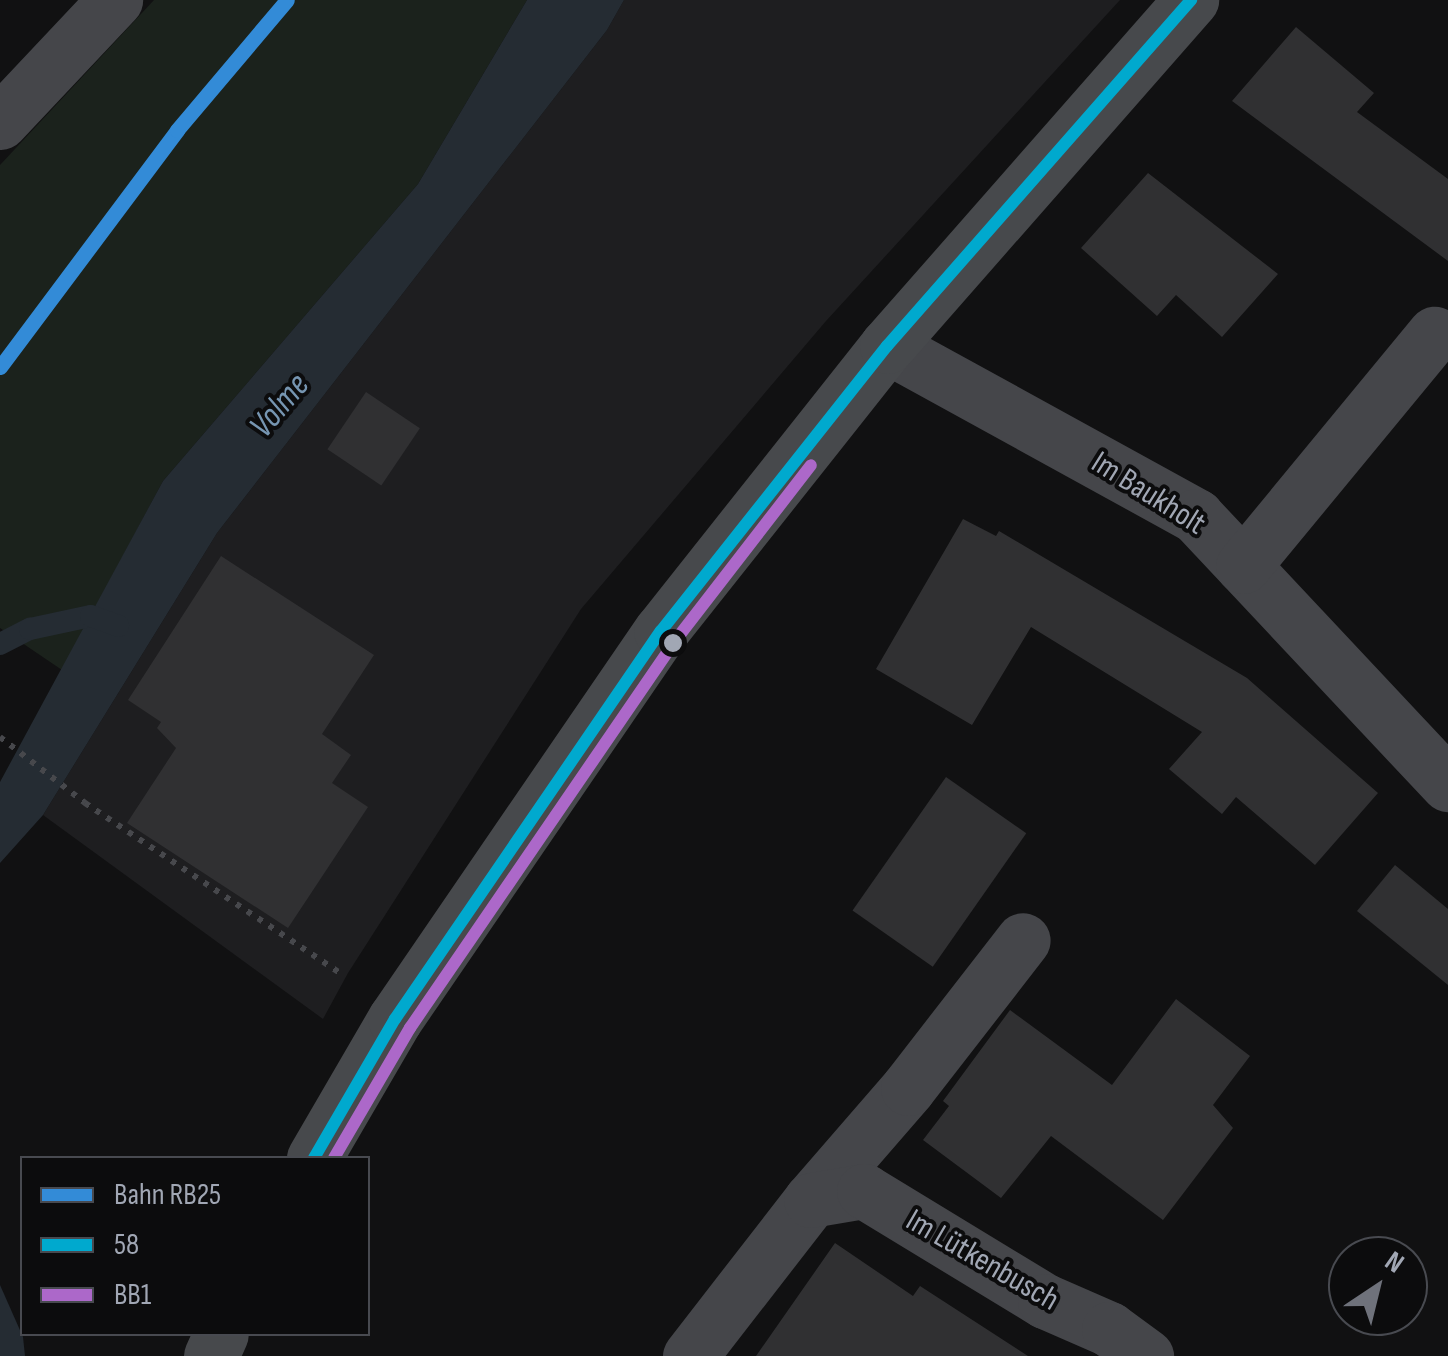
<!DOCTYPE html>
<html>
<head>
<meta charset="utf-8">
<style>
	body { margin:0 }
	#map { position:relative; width:1448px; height:1356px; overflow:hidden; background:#111112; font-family:"Sofia Sans Condensed",sans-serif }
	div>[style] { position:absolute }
	.built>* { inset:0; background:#1e1e20 }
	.green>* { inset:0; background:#1b221c }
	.water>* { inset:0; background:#252c33 }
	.stream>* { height:22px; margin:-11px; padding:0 11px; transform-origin:11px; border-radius:11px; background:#252c33 }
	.building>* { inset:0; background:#303032; transform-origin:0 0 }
	.path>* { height:6px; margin-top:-3px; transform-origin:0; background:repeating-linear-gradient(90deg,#47484c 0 5px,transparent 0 13px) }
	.minor>* { height:55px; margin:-27.5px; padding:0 27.5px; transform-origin:27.5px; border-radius:27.5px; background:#45464a }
	.major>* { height:55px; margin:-27.5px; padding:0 27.5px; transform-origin:27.5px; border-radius:27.5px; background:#47494c }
	.bus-1>* { height:12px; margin:-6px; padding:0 6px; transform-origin:6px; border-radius:6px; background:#00a9ce }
	.bus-2>* { height:12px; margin:-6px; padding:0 6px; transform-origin:6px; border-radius:6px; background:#ac68c9 }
	.rail-1>* { height:15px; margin:-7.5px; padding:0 7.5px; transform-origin:7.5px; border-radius:7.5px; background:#338bd7 }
	.dots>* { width:28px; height:28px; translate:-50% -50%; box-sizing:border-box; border:5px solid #0c0c0d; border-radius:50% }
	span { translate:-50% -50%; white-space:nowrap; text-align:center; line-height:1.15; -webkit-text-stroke:8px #0c0c0d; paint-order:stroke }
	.street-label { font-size:32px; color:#a1a7b4 }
	.water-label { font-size:35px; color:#7695b1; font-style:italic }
	.legend { position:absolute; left:20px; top:1156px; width:350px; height:180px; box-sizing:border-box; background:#0c0c0d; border:2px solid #484a50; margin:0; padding:12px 18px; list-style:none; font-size:30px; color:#a1a7b4 }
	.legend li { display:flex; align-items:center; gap:20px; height:50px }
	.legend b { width:50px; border:2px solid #484a50 }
	.north { position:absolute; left:1328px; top:1236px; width:100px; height:100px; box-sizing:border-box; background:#0c0c0d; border:2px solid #484a50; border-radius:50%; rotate:35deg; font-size:28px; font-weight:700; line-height:40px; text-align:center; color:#a1a7b4 }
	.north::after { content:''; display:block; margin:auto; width:35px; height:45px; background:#6f727b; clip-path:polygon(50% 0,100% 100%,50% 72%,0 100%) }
</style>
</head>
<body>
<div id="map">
	<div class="built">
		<div style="clip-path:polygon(624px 0,1120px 0,826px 321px,581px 609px,348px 973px,323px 1019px,43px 815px,217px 533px,607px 30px)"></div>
	</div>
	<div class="green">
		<div style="clip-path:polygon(154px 0,527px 0,418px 184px,163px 481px,62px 670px,0 628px,0 165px)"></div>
	</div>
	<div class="water">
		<div style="clip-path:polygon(527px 0,624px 0,607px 30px,217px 533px,43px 815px,0 863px,0 782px,163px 481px,418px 184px)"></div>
		<div style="clip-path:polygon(0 1285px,23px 1337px,25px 1356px,0 1356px)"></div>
	</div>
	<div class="stream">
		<div style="left:0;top:644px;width:34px;rotate:-27deg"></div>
		<div style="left:30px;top:629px;width:62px;rotate:-12deg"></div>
		<div style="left:91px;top:616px;width:29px;rotate:20deg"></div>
	</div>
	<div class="building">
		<div style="clip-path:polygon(1296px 27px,1374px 93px,1357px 112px,1448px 179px,1448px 261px,1232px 101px)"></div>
		<div style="clip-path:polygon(1148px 173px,1278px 274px,1222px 337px,1176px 295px,1157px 316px,1081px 248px)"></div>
		<div style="left:366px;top:392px;width:65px;height:69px;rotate:34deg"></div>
		<div style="clip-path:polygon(963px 519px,996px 536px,999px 531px,1247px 678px,1378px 793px,1315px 865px,1236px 797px,1222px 814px,1169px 769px,1202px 732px,1031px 627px,972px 725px,876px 669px)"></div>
		<div style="clip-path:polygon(221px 556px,374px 655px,322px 734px,351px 755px,332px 783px,368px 807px,288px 928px,127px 823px,176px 748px,157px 728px,161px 722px,128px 700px)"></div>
		<div style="left:946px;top:777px;width:98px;height:163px;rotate:35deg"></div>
		<div style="clip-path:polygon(1395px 865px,1448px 909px,1448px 985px,1357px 911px)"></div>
		<div style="clip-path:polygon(1176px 999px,1250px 1056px,1213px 1105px,1233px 1128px,1163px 1220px,1051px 1136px,1001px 1198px,923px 1140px,949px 1106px,943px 1101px,1010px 1010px,1112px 1085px)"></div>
		<div style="clip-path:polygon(835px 1243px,913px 1296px,920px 1286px,1028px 1356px,756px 1356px)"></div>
	</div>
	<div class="path">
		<div style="left:0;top:737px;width:108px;rotate:37.8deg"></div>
		<div style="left:85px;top:803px;width:311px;rotate:33.7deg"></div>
	</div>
	<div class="minor">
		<div style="left:0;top:122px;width:168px;rotate:-46.7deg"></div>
		<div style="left:887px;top:346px;width:353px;rotate:28.8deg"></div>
		<div style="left:1196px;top:516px;width:368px;rotate:46.8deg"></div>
		<div style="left:1243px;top:566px;width:301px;rotate:-50.5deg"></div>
		<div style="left:811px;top:1200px;width:148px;rotate:-49.1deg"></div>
		<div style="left:908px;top:1088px;width:187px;rotate:-52.2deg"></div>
		<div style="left:690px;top:1356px;width:197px;rotate:-52.2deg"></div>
		<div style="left:811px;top:1200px;width:54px;rotate:-9.6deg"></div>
		<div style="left:864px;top:1191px;width:212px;rotate:31.3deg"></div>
		<div style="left:1045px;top:1301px;width:70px;rotate:23.6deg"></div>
		<div style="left:1109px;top:1329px;width:46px;rotate:36.1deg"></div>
	</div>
	<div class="major">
		<div style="left:314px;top:1158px;width:161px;rotate:-59.8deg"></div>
		<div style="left:395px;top:1019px;width:470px;rotate:-55.6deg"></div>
		<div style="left:661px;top:631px;width:364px;rotate:-51.6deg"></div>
		<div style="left:887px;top:346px;width:461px;rotate:-48.7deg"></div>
		<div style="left:211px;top:1356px;width:24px;rotate:-66deg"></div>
	</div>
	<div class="bus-1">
		<div style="left:314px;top:1158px;width:161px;rotate:-59.8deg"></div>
		<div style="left:395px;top:1019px;width:470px;rotate:-55.6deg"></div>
		<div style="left:661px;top:631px;width:364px;rotate:-51.6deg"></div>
		<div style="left:887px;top:346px;width:461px;rotate:-48.7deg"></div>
	</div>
	<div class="bus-2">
		<div style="left:334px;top:1158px;width:151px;rotate:-59.7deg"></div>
		<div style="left:410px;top:1028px;width:469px;rotate:-55.6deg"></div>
		<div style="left:675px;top:641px;width:222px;rotate:-52.3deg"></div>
	</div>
	<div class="rail-1">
		<div style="left:0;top:367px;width:296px;rotate:-53.2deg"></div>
		<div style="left:177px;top:130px;width:170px;rotate:-49.8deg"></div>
	</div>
	<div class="dots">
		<div style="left:673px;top:643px;background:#a1a7b4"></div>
	</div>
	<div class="street-label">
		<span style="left:1148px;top:494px;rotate:32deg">Im Baukholt</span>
		<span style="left:982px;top:1261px;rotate:30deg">Im Lütkenbusch</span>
	</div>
	<div class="water-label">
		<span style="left:280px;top:406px;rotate:-50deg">Volme</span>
	</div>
	<ul class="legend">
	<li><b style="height:12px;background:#338bd7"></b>Bahn RB25</li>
	<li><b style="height:12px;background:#00a9ce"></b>58</li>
	<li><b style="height:12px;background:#ac68c9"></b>BB1</li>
	</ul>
	<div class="north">N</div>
</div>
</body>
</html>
